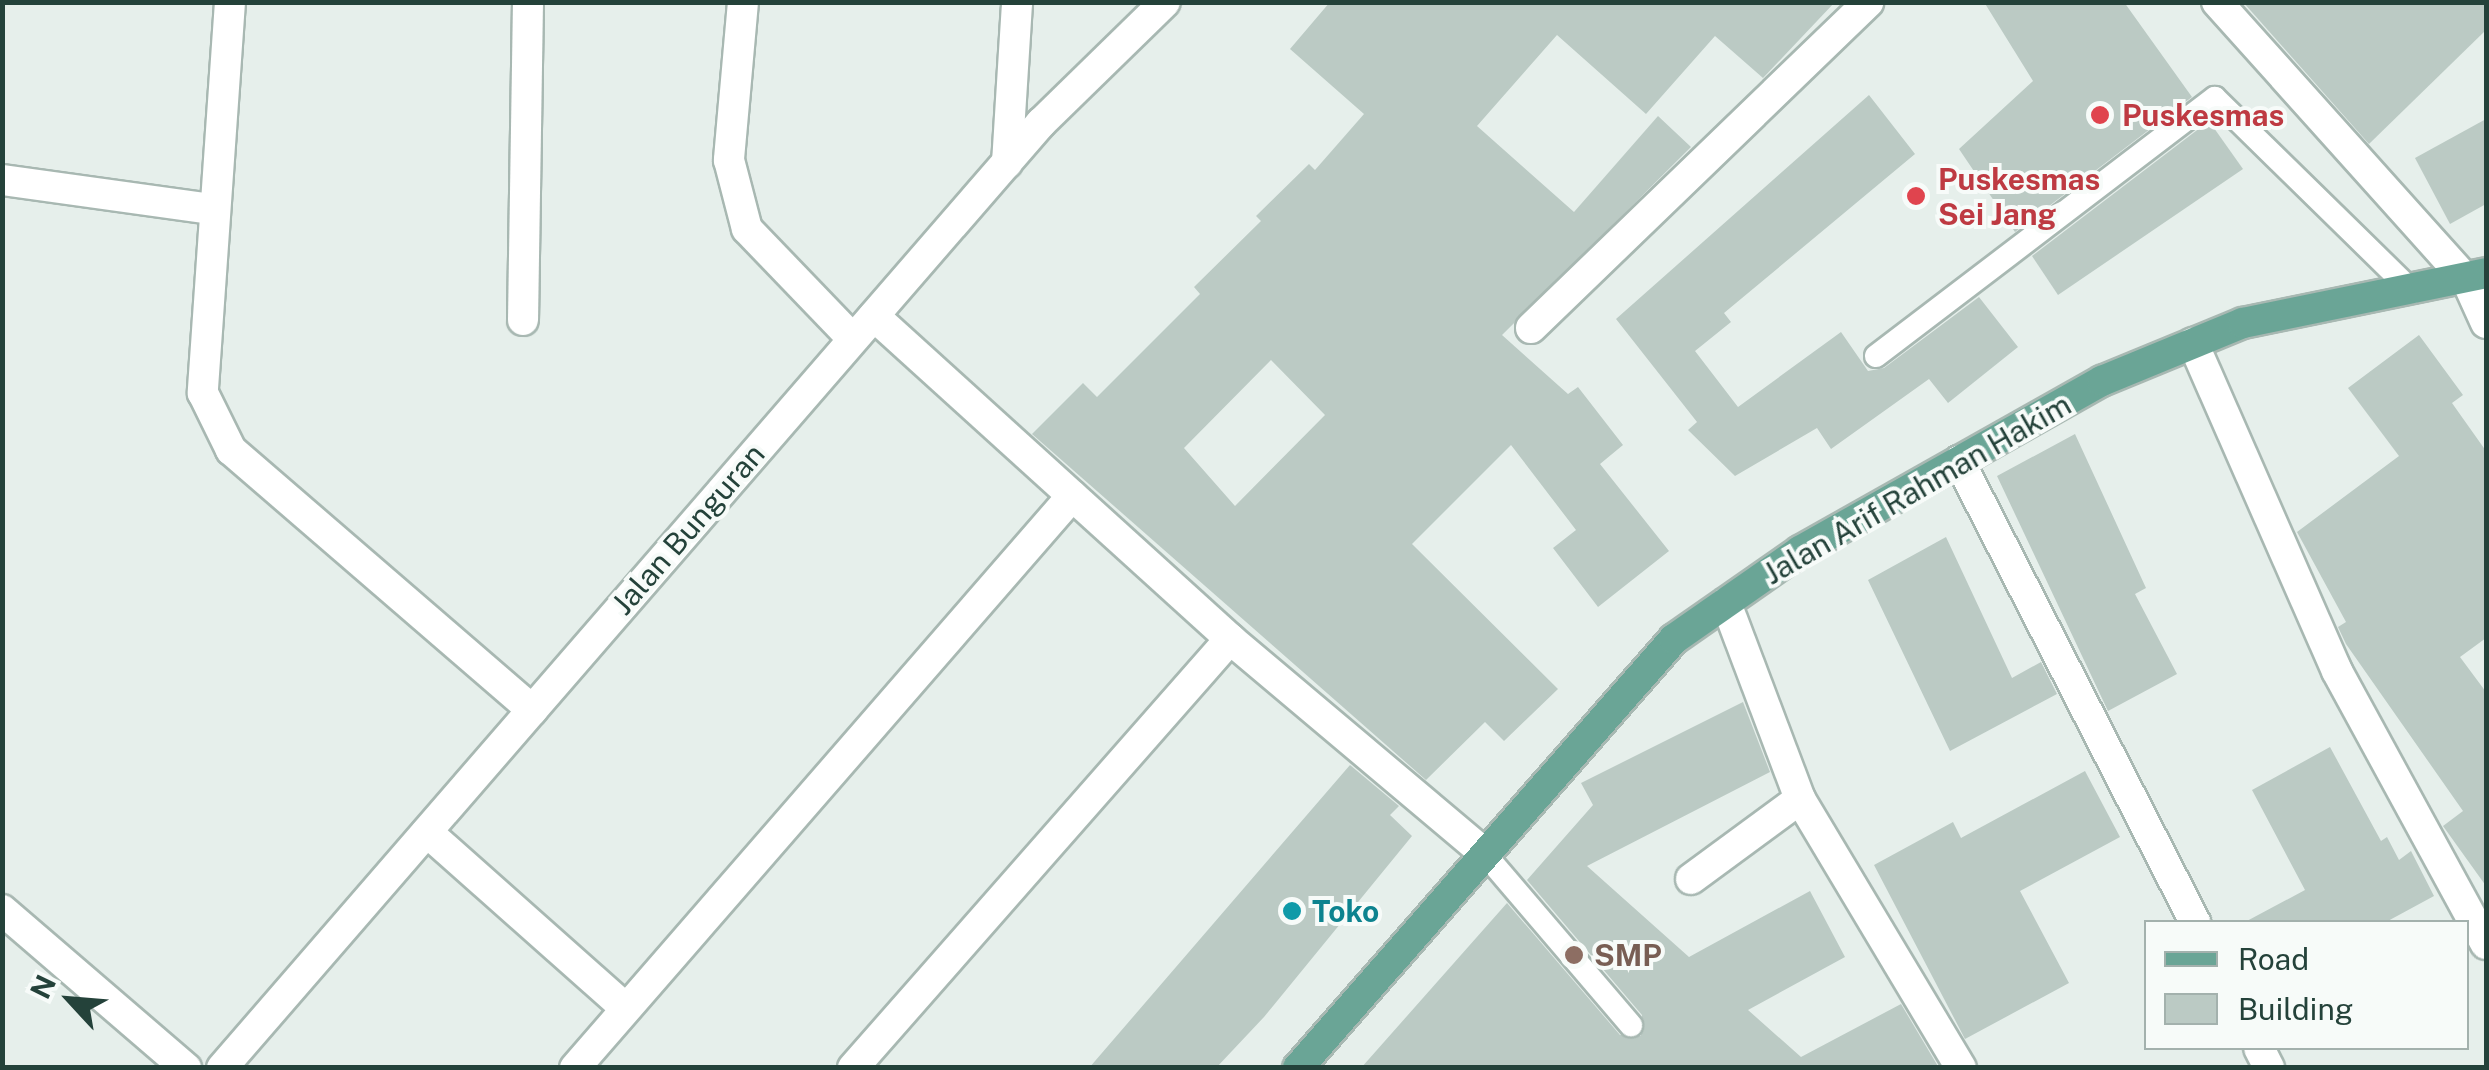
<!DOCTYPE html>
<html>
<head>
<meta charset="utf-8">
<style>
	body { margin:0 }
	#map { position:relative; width:2489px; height:1070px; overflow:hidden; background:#e6efeb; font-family:"Public Sans",sans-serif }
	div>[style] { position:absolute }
	.building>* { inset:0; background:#bbcac4 }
	.roads { filter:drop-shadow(2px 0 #a8b8b2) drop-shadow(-2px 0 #a8b8b2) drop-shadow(0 2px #a8b8b2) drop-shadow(0 -2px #a8b8b2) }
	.service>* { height:22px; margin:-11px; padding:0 11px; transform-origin:11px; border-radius:11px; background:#fff }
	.minor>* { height:30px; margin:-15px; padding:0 15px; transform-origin:15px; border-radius:15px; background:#fff }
	.tertiary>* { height:30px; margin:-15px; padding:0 15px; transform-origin:15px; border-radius:15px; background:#fff }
	.primary>* { height:30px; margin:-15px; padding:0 15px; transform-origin:15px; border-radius:15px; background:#6aa596 }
	.dots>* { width:28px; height:28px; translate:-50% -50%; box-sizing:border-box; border:5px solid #f7fbf9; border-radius:50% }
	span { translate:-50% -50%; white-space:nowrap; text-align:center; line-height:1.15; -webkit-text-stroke:8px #f7fbf9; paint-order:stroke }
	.health-label { font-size:30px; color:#be3a42; font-weight:700 }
	.left { translate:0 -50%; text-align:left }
	.street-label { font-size:30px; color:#24423a }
	.culture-label { font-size:30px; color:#0d838f; font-weight:700 }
	.education-label { font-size:30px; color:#785e54; font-weight:700 }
	.frame { position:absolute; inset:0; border:5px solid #24423a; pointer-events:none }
	.legend { position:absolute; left:2144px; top:920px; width:325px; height:130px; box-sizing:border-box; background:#f7fbf9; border:2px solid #a3b1ad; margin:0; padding:12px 18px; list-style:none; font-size:30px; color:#24423a }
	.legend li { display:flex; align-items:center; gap:20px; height:50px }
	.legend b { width:50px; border:2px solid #a3b1ad }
	.north { position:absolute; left:20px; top:950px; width:100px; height:100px; -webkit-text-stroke:8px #f7fbf9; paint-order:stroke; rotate:296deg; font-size:28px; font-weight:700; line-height:40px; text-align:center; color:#24423a }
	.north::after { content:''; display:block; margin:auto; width:35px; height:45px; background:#24423a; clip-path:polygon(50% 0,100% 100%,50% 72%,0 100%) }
</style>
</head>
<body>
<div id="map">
	<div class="building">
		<div style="clip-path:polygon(evenodd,1330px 2px,1835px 2px,1763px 78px,1715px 36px,1646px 114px,1557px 35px,1477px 126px,1574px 212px,1658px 116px,1691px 147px,1502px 335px,1568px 394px,1578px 387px,1623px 445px,1600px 464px,1669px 551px,1598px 607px,1553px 548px,1576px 530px,1511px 445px,1412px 544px,1558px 689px,1504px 741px,1485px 722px,1426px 780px,1032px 434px,1083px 383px,1097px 397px,1200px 294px,1194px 287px,1261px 221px,1256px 216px,1309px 164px,1315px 170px,1364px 114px,1290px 49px,1330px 2px,1271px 360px,1325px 415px,1235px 506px,1184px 448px,1271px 360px)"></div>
		<div style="clip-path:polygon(1984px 2px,2124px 2px,2192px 97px,2015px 232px,1959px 149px,2033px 81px)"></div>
		<div style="clip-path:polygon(2243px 2px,2486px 2px,2486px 30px,2369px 144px)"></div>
		<div style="clip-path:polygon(1869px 95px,1915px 154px,1724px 313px,1731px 322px,1695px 351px,1738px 407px,1841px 332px,1868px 371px,1884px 368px,1979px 297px,2018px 347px,1948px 403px,1929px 379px,1831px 449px,1817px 428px,1735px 476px,1688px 430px,1697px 422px,1616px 319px)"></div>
		<div style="clip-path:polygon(2486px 119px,2486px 204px,2450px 224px,2415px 158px)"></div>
		<div style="clip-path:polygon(2209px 121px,2243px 169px,2058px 295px,2032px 256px)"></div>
		<div style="clip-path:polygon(2419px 335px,2463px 395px,2452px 403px,2486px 451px,2486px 638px,2460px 657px,2486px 692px,2486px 886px,2443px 826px,2463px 811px,2346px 644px,2338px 627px,2346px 622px,2297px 532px,2399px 456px,2348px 388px)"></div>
		<div style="clip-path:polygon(2075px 434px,2146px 588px,2135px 594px,2177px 674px,2108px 711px,1997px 476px)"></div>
		<div style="clip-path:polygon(1946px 537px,2012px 678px,2041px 662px,2057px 694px,1950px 751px,1868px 580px)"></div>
		<div style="clip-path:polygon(1743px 702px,1770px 772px,1587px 866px,1689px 957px,1810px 891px,1845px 957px,1748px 1010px,1801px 1057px,1901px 1004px,1939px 1068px,1361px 1068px,1507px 903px,1620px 1035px,1641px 1036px,1642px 1015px,1527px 880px,1593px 805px,1581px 783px)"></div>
		<div style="clip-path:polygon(2330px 747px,2381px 841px,2387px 837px,2399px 860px,2411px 851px,2434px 896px,2386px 922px,2245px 922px,2305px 890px,2252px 790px)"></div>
		<div style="clip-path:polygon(1350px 765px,1399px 806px,1390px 815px,1412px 836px,1264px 1017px,1216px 1068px,1089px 1068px)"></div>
		<div style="clip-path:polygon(2085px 771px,2120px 837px,2020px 891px,2069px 983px,1965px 1039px,1874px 865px,1953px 822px,1961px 838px)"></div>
	</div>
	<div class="roads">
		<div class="service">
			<div style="left:1876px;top:356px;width:426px;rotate:-37.3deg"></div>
			<div style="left:2215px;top:98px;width:277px;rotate:44.4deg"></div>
			<div style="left:1483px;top:852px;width:228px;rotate:49.5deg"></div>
		</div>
		<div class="minor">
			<div style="left:230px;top:2px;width:392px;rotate:94deg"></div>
			<div style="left:203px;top:393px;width:64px;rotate:63.8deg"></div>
			<div style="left:231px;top:450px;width:398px;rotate:40.8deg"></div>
			<div style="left:743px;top:2px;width:159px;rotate:95.1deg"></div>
			<div style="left:729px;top:160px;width:71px;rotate:75.4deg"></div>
			<div style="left:747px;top:229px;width:151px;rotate:46.1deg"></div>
			<div style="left:2217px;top:2px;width:375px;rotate:48.1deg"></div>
			<div style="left:2467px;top:281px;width:46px;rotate:65.7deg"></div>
			<div style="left:1007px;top:163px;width:161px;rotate:-86.4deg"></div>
			<div style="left:2px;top:180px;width:210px;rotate:7.9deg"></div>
			<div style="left:874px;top:316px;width:481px;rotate:42.2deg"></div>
			<div style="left:1230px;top:639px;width:331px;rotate:40.1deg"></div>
			<div style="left:523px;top:320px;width:318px;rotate:-89.1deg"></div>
			<div style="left:1531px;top:328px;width:469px;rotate:-44deg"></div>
			<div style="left:2193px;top:343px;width:358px;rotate:66.3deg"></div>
			<div style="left:2337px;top:671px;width:311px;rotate:61.4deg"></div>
			<div style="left:1959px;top:461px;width:518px;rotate:62.89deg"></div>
			<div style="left:1726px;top:603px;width:210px;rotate:69.3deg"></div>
			<div style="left:1800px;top:799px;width:313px;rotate:59.1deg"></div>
			<div style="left:427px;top:832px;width:265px;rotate:41.6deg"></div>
			<div style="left:1691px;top:879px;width:135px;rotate:-36.3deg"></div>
			<div style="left:2px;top:910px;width:243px;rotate:40.7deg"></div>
			<div style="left:2259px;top:1048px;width:22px;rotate:63deg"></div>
			<div style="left:575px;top:1068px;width:758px;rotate:-49.01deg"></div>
			<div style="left:853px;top:1068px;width:571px;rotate:-48.69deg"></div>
		</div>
		<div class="tertiary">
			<div style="left:222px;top:1068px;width:1251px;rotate:-49.09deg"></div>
			<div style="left:1041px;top:123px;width:173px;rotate:-44.3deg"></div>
		</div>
		<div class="primary">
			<div style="left:1298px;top:1068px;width:570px;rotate:-48.77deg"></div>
			<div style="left:1674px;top:639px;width:154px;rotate:-34.9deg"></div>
			<div style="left:1800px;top:551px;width:347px;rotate:-29.4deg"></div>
			<div style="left:2102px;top:381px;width:152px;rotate:-22.4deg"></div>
			<div style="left:2243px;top:323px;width:248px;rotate:-11.6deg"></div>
		</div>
	</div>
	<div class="dots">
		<div style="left:2100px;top:115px;background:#e0444e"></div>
		<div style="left:1916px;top:196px;background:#e0444e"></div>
		<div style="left:1292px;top:911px;background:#0f9aa8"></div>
		<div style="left:1574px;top:955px;background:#8d6e63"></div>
	</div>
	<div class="health-label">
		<span class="left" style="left:2122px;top:115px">Puskesmas</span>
		<span class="left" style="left:1938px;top:196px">Puskesmas<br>Sei Jang</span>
	</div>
	<div class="street-label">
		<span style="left:1917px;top:489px;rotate:-30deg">Jalan Arif Rahman Hakim</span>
		<span style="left:688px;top:529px;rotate:-49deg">Jalan Bunguran</span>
	</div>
	<div class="culture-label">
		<span class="left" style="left:1312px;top:911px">Toko</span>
	</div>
	<div class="education-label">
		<span class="left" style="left:1594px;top:955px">SMP</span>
	</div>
	<div class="frame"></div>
	<ul class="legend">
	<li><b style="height:12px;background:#6aa596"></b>Road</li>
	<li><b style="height:28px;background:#bbcac4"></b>Building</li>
	</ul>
	<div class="north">N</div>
</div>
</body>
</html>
